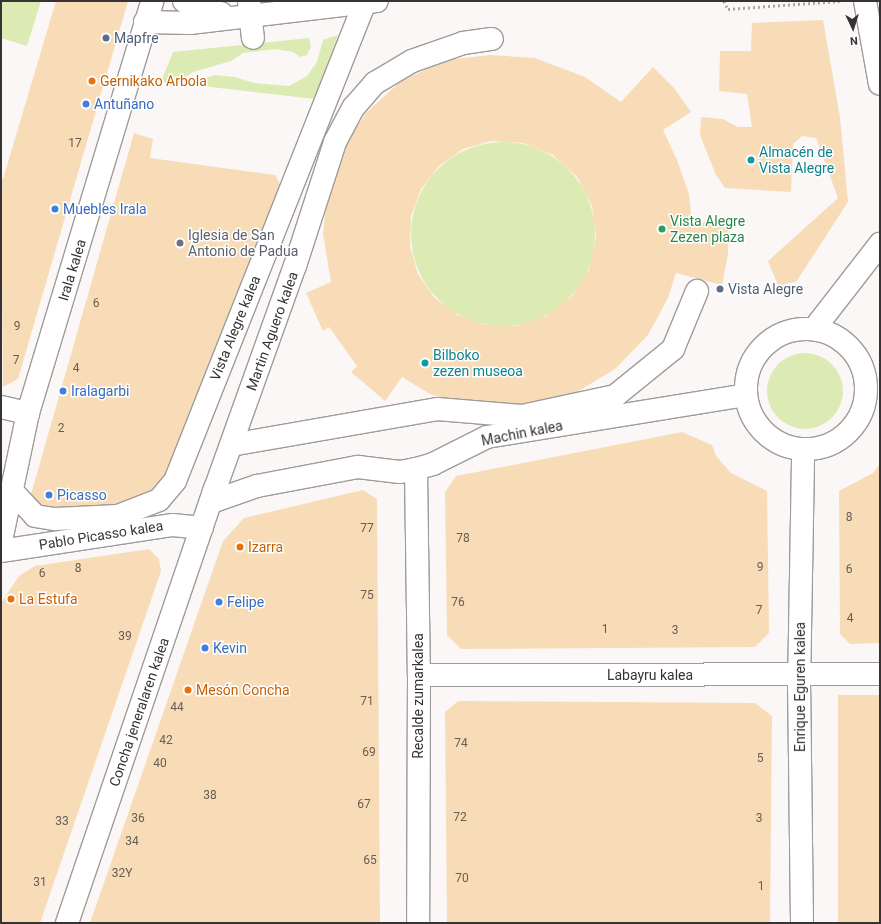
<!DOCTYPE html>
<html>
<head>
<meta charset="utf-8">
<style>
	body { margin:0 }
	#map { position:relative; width:881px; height:924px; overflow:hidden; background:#fbf7f6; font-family:Roboto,sans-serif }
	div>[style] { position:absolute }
	.green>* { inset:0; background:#dcebb4 }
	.round { border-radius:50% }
	.building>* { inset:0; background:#f8dcb7; transform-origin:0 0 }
	.path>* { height:2.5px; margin-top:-1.25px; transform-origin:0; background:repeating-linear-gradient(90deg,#aaa7a6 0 2px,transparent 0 5px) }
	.roads { filter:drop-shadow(1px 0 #9f9b99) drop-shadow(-1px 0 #9f9b99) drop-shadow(0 1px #9f9b99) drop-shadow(0 -1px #9f9b99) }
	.minor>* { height:22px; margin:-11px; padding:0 11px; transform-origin:11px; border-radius:11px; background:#fff }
	.minor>.ring { margin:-11px; padding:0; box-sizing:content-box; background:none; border:22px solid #fff; border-radius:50% }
	.dots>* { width:11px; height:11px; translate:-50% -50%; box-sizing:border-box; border:2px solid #fff; border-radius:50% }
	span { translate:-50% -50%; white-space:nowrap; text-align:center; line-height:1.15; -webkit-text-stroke:3px #fff; paint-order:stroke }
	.number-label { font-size:12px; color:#665d54 }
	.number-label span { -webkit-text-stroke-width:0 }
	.service-label { font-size:14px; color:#4e5e75 }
	.left { translate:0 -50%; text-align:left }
	.food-label { font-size:14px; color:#c56008 }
	.shop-label { font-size:14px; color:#366cbe }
	.culture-label { font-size:14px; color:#0d838f }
	.leisure-label { font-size:14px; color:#27864d }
	.worship-label { font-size:14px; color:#5b616d }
	.street-label { font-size:14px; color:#353333 }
	.frame { position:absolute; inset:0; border:2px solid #353333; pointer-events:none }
	.north { position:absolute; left:833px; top:8px; width:40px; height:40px; -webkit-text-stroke:3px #fff; paint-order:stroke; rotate:176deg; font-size:11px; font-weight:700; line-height:16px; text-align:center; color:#353333 }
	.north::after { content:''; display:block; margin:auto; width:14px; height:18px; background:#353333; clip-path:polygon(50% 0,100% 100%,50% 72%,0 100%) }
</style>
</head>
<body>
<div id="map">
	<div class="green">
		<div style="clip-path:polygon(1px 1px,41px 1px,27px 46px,1px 38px)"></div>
		<div style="clip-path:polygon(338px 35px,315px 99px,193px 85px,199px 80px,215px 75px,235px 77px,254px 83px,289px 86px,307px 76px,317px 62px,323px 40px)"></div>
		<div style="clip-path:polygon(309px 38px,311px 47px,307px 55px,300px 57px,293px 52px,275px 49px,243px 53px,231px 61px,193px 72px,177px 83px,161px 82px,173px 52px)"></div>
		<div class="round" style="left:411px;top:142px;width:184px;height:184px"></div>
		<div class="round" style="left:767px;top:353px;width:76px;height:76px"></div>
	</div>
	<div class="building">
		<div style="clip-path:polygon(56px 1px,128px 1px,18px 379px,3px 387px,1px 179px,3px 179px)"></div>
		<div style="clip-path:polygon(823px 20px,840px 117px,848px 202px,796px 282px,778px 285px,768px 261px,838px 198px,816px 138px,802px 136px,793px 144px,791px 192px,725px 188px,716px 175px,700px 135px,701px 117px,723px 119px,738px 127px,752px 127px,747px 94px,719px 91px,720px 51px,751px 51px,752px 23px)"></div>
		<div style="clip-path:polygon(evenodd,491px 55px,535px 58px,585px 77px,621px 102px,653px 67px,674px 88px,691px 112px,663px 130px,677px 160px,689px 194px,692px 223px,729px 221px,728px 255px,722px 285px,676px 273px,668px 298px,648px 335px,615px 369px,572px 395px,522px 408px,468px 406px,430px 394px,402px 377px,385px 401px,351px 372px,357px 366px,329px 327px,323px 331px,306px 293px,331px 282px,323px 234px,327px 195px,342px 150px,366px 113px,400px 82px,445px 60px,491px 55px,491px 141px,523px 143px,553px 155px,577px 177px,592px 206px,596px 237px,589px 269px,572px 296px,546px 316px,515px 326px,486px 325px,458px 315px,435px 298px,418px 274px,410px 246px,411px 216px,421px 189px,439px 166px,463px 149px,491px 141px)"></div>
		<div style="clip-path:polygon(134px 133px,153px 139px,150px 158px,275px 175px,281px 186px,159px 490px,117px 509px,39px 510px,30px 498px)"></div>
		<div style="clip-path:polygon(682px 432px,712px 445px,716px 456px,731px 473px,767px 491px,769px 633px,755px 647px,461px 649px,447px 635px,445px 492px,456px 476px)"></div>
		<div style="clip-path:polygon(880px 464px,880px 643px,850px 644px,840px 634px,839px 491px,873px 473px)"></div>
		<div style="clip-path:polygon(363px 490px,377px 499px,380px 923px,90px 923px,223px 541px,244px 518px)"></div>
		<div style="clip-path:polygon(149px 549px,159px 559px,161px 571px,40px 923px,1px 923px,1px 603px,19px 576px,35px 566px)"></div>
		<div style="left:880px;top:695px;width:228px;height:42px;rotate:90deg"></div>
		<div style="clip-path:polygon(458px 701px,755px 703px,772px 716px,770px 923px,447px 923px,445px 712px)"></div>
	</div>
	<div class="path">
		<div style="left:724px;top:1px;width:9px;rotate:63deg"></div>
		<div style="left:728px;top:9px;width:112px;rotate:-4.1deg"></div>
	</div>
	<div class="roads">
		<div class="minor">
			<div style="left:184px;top:1px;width:10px;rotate:37deg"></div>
			<div style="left:192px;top:7px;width:30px;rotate:12deg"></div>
			<div style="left:249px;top:1px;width:37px;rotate:84deg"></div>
			<div style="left:865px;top:1px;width:84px;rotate:79.8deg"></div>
			<div style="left:145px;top:22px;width:45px;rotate:1.3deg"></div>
			<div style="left:190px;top:23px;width:188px;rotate:-6.7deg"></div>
			<div class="ring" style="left:746px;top:329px;width:98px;height:98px"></div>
			<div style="left:814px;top:329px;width:108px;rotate:-52.2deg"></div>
			<div style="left:1px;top:407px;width:28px;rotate:13deg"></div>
			<div style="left:231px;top:445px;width:209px;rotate:-9.9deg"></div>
			<div style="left:437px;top:409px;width:85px;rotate:4.7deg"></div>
			<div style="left:522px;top:416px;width:95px;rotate:-12.1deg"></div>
			<div style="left:615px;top:396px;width:75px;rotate:-39deg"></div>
			<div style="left:673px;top:349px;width:63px;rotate:-67.5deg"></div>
			<div style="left:416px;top:469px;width:206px;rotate:89.2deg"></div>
			<div style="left:419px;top:675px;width:248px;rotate:90.2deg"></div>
			<div style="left:11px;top:490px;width:35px;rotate:47deg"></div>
			<div style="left:35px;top:516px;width:20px;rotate:9deg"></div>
			<div style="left:55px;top:519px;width:63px;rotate:-2.7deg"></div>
			<div style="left:118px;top:516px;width:44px;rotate:-21.3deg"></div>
			<div style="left:159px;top:500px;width:25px;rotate:-50deg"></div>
			<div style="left:175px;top:481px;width:515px;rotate:-68.36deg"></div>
			<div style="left:211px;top:502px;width:49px;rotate:-19.2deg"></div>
			<div style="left:257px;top:486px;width:103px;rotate:-10.7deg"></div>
			<div style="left:358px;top:467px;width:42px;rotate:6.8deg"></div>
			<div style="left:400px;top:472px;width:16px;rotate:-11deg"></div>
			<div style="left:416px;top:469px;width:18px;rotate:-16deg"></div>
			<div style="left:433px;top:464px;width:60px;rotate:-26.6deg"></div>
			<div style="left:487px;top:437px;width:261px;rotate:-9.2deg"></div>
			<div style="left:1px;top:541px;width:131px;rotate:-78.1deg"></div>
			<div style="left:28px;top:413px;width:430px;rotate:-73.2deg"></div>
			<div style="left:1px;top:551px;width:174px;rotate:-8.6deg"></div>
			<div style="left:173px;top:525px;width:29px;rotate:6deg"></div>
			<div style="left:419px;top:675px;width:461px;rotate:-0.1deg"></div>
			<div style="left:67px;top:923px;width:459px;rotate:-71.2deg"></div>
			<div style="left:215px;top:489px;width:237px;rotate:-70.3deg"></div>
			<div style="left:295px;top:266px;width:130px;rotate:-72.1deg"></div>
			<div style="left:335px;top:142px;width:40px;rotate:-62deg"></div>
			<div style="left:354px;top:107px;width:32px;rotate:-49deg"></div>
			<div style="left:375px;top:83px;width:43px;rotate:-30.7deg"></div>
			<div style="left:412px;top:61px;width:54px;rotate:-19.4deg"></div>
			<div style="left:463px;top:43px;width:29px;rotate:-8deg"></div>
			<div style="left:802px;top:923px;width:234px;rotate:-90.7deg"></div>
			<div style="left:799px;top:689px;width:239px;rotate:-89deg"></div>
		</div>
	</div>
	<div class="dots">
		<div style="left:106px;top:38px;background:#5c6f8a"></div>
		<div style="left:92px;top:81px;background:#e8710a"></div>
		<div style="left:86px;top:104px;background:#3f7fe0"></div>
		<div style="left:751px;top:160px;background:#0f9aa8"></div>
		<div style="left:55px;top:209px;background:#3f7fe0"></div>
		<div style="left:662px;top:229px;background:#2e9e5b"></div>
		<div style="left:180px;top:243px;background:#6b7280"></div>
		<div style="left:720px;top:289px;background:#5c6f8a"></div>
		<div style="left:425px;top:363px;background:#0f9aa8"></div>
		<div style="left:63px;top:391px;background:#3f7fe0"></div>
		<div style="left:49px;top:495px;background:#3f7fe0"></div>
		<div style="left:240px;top:547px;background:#e8710a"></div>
		<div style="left:11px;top:599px;background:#e8710a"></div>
		<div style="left:219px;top:602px;background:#3f7fe0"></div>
		<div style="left:205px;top:648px;background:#3f7fe0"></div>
		<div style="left:188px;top:690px;background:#e8710a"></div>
	</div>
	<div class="number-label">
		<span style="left:75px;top:144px">17</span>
		<span style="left:96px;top:304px">6</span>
		<span style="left:17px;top:327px">9</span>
		<span style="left:16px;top:361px">7</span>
		<span style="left:76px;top:369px">4</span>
		<span style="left:61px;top:429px">2</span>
		<span style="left:849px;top:518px">8</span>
		<span style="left:367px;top:529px">77</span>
		<span style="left:463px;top:539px">78</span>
		<span style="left:760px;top:568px">9</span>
		<span style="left:78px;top:569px">8</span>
		<span style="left:849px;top:570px">6</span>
		<span style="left:42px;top:574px">6</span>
		<span style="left:367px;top:596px">75</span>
		<span style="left:458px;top:603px">76</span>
		<span style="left:759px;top:611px">7</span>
		<span style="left:850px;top:619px">4</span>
		<span style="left:605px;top:630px">1</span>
		<span style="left:675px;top:631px">3</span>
		<span style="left:125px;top:637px">39</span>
		<span style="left:367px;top:702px">71</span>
		<span style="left:177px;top:708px">44</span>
		<span style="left:166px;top:741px">42</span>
		<span style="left:461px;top:744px">74</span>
		<span style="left:369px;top:753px">69</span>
		<span style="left:760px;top:759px">5</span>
		<span style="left:160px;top:764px">40</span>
		<span style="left:210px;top:796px">38</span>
		<span style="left:364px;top:805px">67</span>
		<span style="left:460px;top:818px">72</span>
		<span style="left:138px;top:819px">36</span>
		<span style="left:759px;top:819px">3</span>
		<span style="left:62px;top:822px">33</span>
		<span style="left:132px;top:842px">34</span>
		<span style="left:370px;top:861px">65</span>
		<span style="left:122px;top:874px">32Y</span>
		<span style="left:462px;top:879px">70</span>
		<span style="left:40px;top:883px">31</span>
		<span style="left:761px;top:887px">1</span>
	</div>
	<div class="service-label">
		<span class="left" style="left:114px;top:38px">Mapfre</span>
		<span class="left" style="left:728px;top:289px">Vista Alegre</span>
	</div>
	<div class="food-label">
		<span class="left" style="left:100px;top:81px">Gernikako Arbola</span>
		<span class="left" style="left:248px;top:547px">Izarra</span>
		<span class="left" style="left:19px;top:599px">La Estufa</span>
		<span class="left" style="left:196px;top:690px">Mesón Concha</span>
	</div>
	<div class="shop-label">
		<span class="left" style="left:94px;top:104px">Antuñano</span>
		<span class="left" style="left:63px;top:209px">Muebles Irala</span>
		<span class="left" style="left:71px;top:391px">Iralagarbi</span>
		<span class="left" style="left:57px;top:495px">Picasso</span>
		<span class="left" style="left:227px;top:602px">Felipe</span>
		<span class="left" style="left:213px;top:648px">Kevin</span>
	</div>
	<div class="culture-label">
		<span class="left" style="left:759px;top:160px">Almacén de<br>Vista Alegre</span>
		<span class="left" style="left:433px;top:363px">Bilboko<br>zezen museoa</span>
	</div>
	<div class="leisure-label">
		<span class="left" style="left:670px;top:229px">Vista Alegre<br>Zezen plaza</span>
	</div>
	<div class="worship-label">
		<span class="left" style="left:188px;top:243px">Iglesia de San<br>Antonio de Padua</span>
	</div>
	<div class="street-label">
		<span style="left:72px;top:270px;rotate:-73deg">Irala kalea</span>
		<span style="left:235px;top:328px;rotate:-68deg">Vista Alegre kalea</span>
		<span style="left:272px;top:331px;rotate:-70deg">Martin Aguero kalea</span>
		<span style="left:522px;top:433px;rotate:-11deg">Machin kalea</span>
		<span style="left:101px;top:535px;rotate:-9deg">Pablo Picasso kalea</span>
		<span style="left:650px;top:675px">Labayru kalea</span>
		<span style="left:800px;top:687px;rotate:-90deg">Enrique Eguren kalea</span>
		<span style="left:418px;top:696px;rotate:-90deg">Recalde zumarkalea</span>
		<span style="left:139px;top:712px;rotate:-71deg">Concha jeneralaren kalea</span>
	</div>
	<div class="frame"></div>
	<div class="north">N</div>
</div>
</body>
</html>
